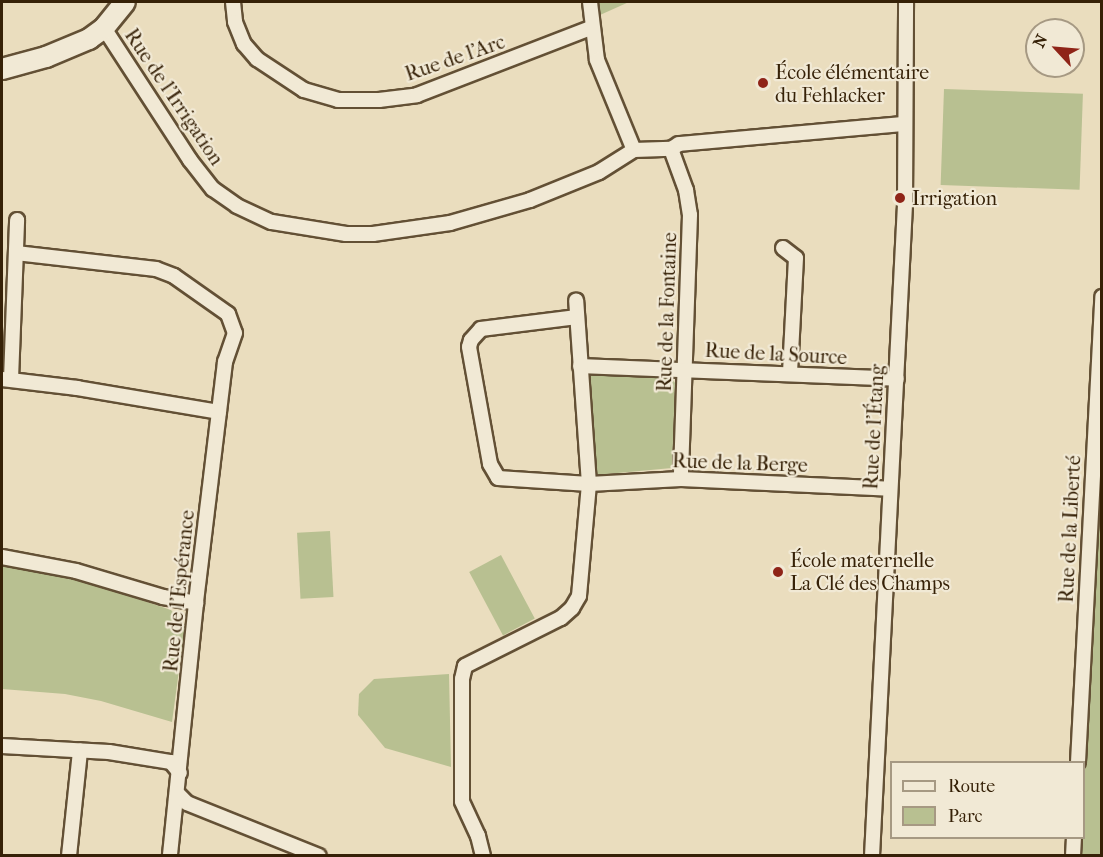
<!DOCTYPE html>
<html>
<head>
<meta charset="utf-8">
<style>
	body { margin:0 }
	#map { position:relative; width:1103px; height:857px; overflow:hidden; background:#eaddbe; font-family:"IM FELL French Canon",serif }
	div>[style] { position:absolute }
	.green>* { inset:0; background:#b8c091; transform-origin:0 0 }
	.roads { filter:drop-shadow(2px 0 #635035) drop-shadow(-2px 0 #635035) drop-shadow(0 2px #635035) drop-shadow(0 -2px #635035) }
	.street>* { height:14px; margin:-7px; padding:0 7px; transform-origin:7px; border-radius:7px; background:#f1e9d5 }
	.secondary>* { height:20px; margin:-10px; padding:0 10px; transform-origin:10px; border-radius:10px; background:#f1e9d5 }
	.dots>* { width:16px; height:16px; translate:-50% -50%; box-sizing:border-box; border:3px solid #f1e9d5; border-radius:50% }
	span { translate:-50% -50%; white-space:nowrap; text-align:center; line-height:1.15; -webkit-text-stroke:4.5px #f1e9d5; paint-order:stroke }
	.street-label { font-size:20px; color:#362107 }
	.poi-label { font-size:20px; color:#362107 }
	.left { translate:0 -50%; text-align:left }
	.frame { position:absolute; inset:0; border:3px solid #362107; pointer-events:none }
	.legend { position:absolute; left:890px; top:761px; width:195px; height:78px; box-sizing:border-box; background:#f1e9d5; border:2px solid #a69983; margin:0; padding:8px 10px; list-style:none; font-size:18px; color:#362107 }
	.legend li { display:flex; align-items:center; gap:12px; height:30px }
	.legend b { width:30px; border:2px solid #a69983 }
	.north { position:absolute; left:1025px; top:18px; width:60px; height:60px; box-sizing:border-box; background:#f1e9d5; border:2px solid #a69983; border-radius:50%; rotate:296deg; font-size:16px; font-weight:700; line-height:24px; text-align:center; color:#362107 }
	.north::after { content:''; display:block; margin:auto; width:21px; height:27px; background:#8f2418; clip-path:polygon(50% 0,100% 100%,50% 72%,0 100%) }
</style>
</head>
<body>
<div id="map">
	<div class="green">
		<div style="clip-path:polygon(599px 2px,629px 2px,600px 15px)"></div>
		<div style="left:944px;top:89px;width:139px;height:96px;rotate:2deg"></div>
		<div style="clip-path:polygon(594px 372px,669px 374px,675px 383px,672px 468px,596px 475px,590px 374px)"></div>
		<div style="clip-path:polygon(1101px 387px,1101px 855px,1078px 856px,1079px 838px,1084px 838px,1084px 762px)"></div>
		<div style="left:330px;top:531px;width:66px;height:33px;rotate:87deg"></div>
		<div style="left:501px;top:555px;width:72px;height:36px;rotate:62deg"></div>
		<div style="clip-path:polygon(2px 563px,58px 572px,171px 610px,185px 626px,172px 722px,101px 701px,65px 694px,2px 689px)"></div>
		<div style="clip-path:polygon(449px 674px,451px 767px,385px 748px,358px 715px,359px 694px,374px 679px)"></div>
	</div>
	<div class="roads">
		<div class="street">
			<div style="left:233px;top:2px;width:20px;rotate:84deg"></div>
			<div style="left:235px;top:22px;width:24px;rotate:68deg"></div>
			<div style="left:244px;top:44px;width:20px;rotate:49deg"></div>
			<div style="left:257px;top:59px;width:56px;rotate:33.4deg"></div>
			<div style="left:304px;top:90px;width:35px;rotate:16deg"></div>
			<div style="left:338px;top:100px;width:41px"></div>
			<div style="left:379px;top:100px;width:38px;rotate:-7deg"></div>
			<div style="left:417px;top:95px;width:186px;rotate:-21.1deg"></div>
			<div style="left:590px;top:2px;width:58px;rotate:83.1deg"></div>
			<div style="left:597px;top:60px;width:97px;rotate:67.7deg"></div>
			<div style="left:104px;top:28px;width:158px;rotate:56.9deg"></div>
			<div style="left:190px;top:160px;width:37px;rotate:52deg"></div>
			<div style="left:213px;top:189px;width:29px;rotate:35deg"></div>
			<div style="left:237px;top:206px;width:38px;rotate:25deg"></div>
			<div style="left:272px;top:222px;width:75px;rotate:9.2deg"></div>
			<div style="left:346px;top:234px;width:27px"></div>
			<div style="left:373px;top:234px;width:78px;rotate:-8.1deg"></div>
			<div style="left:450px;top:223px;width:83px;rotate:-16deg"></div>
			<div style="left:530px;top:200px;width:74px;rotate:-22.1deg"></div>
			<div style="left:599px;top:172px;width:41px;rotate:-32.2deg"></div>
			<div style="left:634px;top:150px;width:37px;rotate:-2deg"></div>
			<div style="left:671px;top:149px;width:9px;rotate:-32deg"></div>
			<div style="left:679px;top:144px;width:226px;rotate:-5.1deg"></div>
			<div style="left:671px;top:149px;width:44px;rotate:69.9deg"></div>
			<div style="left:686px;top:190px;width:25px;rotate:81deg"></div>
			<div style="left:690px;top:215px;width:264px;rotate:92deg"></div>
			<div style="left:783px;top:248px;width:16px;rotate:38deg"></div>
			<div style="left:796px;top:258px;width:116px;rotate:93deg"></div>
			<div style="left:16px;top:253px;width:141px;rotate:6.5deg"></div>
			<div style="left:156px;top:269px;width:19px;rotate:21deg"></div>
			<div style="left:174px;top:276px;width:66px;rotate:35.1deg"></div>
			<div style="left:228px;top:314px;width:20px;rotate:70deg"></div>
			<div style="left:235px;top:333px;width:31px;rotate:109deg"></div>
			<div style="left:225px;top:362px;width:243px;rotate:96.9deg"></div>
			<div style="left:196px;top:603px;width:254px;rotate:95.9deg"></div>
			<div style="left:577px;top:317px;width:97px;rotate:172.9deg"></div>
			<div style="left:481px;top:329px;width:15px;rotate:132deg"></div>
			<div style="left:471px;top:340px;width:7px;rotate:106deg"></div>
			<div style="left:469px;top:347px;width:119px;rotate:79.8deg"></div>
			<div style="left:490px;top:464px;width:16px;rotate:60deg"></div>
			<div style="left:498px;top:478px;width:91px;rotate:3.8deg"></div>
			<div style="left:589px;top:484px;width:92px;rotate:-3.1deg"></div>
			<div style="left:681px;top:479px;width:209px;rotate:2.7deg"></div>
			<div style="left:580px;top:366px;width:317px;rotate:2.3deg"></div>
			<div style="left:2px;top:379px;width:76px;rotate:6.8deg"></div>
			<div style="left:77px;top:388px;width:144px;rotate:9.6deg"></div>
			<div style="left:11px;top:379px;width:159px;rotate:-87.8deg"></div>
			<div style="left:2px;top:557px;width:75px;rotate:10.7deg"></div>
			<div style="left:76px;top:571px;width:91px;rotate:16.6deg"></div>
			<div style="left:163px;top:597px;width:34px;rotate:10deg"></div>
			<div style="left:2px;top:746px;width:107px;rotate:3.2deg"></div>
			<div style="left:109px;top:752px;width:63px;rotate:9.2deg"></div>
			<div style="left:171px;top:762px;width:14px;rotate:51deg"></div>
			<div style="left:1078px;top:762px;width:466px;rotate:-87deg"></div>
			<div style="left:177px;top:793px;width:14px;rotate:45deg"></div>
			<div style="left:187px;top:803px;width:142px;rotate:21.9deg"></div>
			<div style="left:69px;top:856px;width:106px;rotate:-84deg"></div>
			<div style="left:483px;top:856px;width:21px;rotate:-104deg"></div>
			<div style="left:478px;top:836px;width:38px;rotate:-115deg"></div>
			<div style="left:462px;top:801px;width:122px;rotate:-90deg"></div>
			<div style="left:462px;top:679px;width:13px;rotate:-77deg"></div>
			<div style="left:465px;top:666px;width:107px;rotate:-26.6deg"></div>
			<div style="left:561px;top:618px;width:15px;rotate:-42deg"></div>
			<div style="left:572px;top:608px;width:14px;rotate:-60deg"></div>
			<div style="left:579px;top:596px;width:112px;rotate:-84.9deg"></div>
			<div style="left:589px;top:484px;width:184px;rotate:-94deg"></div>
			<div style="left:872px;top:856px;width:653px;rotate:-87.1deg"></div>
			<div style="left:905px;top:204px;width:202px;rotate:-89.7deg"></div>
			<div style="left:1073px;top:856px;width:18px;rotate:-87deg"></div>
		</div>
		<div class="secondary">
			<div style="left:2px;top:69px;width:46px;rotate:-15.3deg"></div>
			<div style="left:46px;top:57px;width:47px;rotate:-22.7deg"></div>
			<div style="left:89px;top:39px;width:19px;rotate:-36deg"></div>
			<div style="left:104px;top:28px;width:33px;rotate:-51deg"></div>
		</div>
	</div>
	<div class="dots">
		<div style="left:763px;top:83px;background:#8f2418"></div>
		<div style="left:900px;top:198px;background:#8f2418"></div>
		<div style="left:778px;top:572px;background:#8f2418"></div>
	</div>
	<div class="street-label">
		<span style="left:455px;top:58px;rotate:-19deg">Rue de l'Arc</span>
		<span style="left:174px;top:97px;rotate:56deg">Rue de l'Irrigation</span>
		<span style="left:667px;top:312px;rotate:-88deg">Rue de la Fontaine</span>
		<span style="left:776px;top:354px;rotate:3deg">Rue de la Source</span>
		<span style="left:874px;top:427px;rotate:-87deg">Rue de l'Étang</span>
		<span style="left:740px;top:463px;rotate:2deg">Rue de la Berge</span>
		<span style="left:1070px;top:529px;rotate:-87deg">Rue de la Liberté</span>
		<span style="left:179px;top:591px;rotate:-84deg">Rue de l'Espérance</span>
	</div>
	<div class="poi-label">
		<span class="left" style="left:775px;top:84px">École élémentaire<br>du Fehlacker</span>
		<span class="left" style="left:912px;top:198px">Irrigation</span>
		<span class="left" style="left:790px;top:572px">École maternelle<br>La Clé des Champs</span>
	</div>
	<div class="frame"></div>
	<ul class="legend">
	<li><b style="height:8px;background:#f1e9d5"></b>Route</li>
	<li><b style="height:16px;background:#b8c091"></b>Parc</li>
	</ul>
	<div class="north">N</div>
</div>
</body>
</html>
